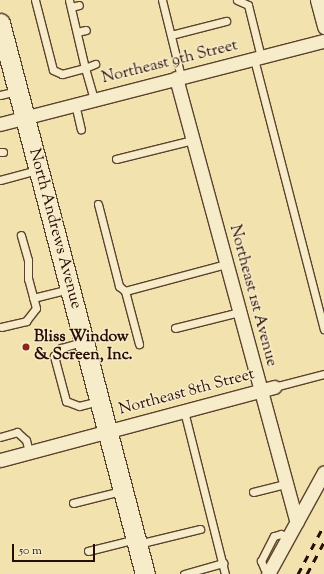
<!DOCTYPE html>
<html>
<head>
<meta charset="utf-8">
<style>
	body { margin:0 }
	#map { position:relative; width:324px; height:574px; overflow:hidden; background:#f2e2ae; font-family:"Sorts Mill Goudy",serif }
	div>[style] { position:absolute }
	.roads { filter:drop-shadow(1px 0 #5b422e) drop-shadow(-1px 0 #5b422e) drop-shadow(0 1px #5b422e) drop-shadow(0 -1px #5b422e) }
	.service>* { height:7px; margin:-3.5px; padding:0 3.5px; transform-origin:3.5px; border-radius:3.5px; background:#f7ecca }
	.minor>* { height:13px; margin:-6.5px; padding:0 6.5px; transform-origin:6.5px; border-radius:6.5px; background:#f7ecca }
	.secondary>* { height:19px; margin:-9.5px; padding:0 9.5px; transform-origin:9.5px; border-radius:9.5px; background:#f7ecca }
	.rail>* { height:3px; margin-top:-1.5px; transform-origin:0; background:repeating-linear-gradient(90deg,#290d04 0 7px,transparent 0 14px) }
	.dots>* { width:11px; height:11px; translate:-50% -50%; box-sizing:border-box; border:2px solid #f7ecca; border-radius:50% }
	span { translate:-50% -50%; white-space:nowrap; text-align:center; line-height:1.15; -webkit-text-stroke:3px #f7ecca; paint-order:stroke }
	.street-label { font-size:16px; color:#290d04 }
	.poi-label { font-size:16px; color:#290d04; font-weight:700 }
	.left { translate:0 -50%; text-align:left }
	.scale { position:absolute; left:12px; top:544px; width:83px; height:18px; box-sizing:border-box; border:2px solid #290d04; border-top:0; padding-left:5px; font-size:12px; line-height:14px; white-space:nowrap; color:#290d04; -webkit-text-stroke:3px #f7ecca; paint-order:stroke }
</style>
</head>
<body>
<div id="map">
	<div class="roads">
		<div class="service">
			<div style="left:35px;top:0;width:72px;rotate:75.6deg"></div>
			<div style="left:53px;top:70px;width:10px;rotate:24deg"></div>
			<div style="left:62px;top:74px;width:24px;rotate:-15deg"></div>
			<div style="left:85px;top:68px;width:33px;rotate:74deg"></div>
			<div style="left:69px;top:0;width:70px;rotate:76.8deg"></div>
			<div style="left:85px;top:68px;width:11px;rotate:-22deg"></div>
			<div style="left:162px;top:0;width:79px;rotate:76.1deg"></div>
			<div style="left:237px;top:0;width:12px;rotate:24deg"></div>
			<div style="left:248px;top:5px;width:54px;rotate:76deg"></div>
			<div style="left:71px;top:7px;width:8px;rotate:-14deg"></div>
			<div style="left:77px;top:32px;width:9px;rotate:-13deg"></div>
			<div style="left:171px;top:35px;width:57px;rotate:-14.3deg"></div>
			<div style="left:254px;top:59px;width:279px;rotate:75.5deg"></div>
			<div style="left:0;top:95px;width:17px;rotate:-13deg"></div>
			<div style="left:75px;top:104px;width:26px;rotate:77deg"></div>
			<div style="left:0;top:152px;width:3px"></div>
			<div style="left:116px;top:159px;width:79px;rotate:-13.9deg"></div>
			<div style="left:0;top:180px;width:39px;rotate:-15deg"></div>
			<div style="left:98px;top:204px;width:85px;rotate:75.6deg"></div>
			<div style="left:119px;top:286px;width:8px;rotate:40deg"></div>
			<div style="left:125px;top:291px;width:105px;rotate:-15deg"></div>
			<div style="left:125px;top:291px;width:55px;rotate:75.2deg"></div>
			<div style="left:33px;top:298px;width:38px;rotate:-14deg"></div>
			<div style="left:1px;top:327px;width:26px;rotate:-13deg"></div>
			<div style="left:26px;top:321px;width:16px;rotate:-52deg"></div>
			<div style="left:36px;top:308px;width:30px;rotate:-105deg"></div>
			<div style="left:28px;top:279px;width:19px;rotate:-90deg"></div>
			<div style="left:28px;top:260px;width:26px;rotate:-106deg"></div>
			<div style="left:175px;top:328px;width:66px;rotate:-14deg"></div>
			<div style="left:82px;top:342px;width:22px;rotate:164deg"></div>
			<div style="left:61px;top:348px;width:11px;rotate:131deg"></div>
			<div style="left:54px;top:356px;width:47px;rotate:75.1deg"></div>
			<div style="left:66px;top:401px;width:14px;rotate:21deg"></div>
			<div style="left:79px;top:406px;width:21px;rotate:-14deg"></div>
			<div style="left:274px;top:387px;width:52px;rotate:-14.6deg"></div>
			<div style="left:184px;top:411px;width:168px;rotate:75.9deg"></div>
			<div style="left:0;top:437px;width:18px;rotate:-16deg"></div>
			<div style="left:17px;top:432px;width:12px;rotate:42deg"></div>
			<div style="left:26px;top:440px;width:12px;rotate:76deg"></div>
			<div style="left:253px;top:492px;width:33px;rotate:-14deg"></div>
			<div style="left:73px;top:503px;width:49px;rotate:-14deg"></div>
			<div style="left:138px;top:544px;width:64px;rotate:-13.6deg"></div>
			<div style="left:88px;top:551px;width:49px;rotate:-14deg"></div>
			<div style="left:269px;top:572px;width:6px;rotate:-141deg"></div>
			<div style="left:264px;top:568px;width:8px;rotate:-113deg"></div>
			<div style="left:261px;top:561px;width:28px;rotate:-63deg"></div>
			<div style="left:274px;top:536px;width:7px;rotate:-16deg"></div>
			<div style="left:281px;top:534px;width:9px;rotate:36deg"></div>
			<div style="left:184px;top:574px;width:41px;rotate:-15.8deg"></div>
		</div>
		<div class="minor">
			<div style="left:317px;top:0;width:28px;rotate:75deg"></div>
			<div style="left:176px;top:78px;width:460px;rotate:74.8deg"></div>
			<div style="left:0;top:124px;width:334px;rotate:-14.4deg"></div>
			<div style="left:0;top:460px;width:284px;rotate:-14.9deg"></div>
			<div style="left:268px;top:574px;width:116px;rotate:-61.2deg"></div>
		</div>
		<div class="secondary">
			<div style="left:0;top:23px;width:570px;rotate:75.26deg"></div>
		</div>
	</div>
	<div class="rail">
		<div style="left:298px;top:574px;width:55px;rotate:-62deg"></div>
		<div style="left:307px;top:574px;width:36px;rotate:-62deg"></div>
	</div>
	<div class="dots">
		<div style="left:26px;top:347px;background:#8f2418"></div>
	</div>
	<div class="street-label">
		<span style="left:170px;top:63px;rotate:-14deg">Northeast 9th Street</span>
		<span style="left:54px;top:229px;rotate:75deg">North Andrews Avenue</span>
		<span style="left:252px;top:296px;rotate:75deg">Northeast 1st Avenue</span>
		<span style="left:187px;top:393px;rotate:-15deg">Northeast 8th Street</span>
	</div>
	<div class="poi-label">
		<span class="left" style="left:34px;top:347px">Bliss Window<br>&amp; Screen, Inc.</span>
	</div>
	<div class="scale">50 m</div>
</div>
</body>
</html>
